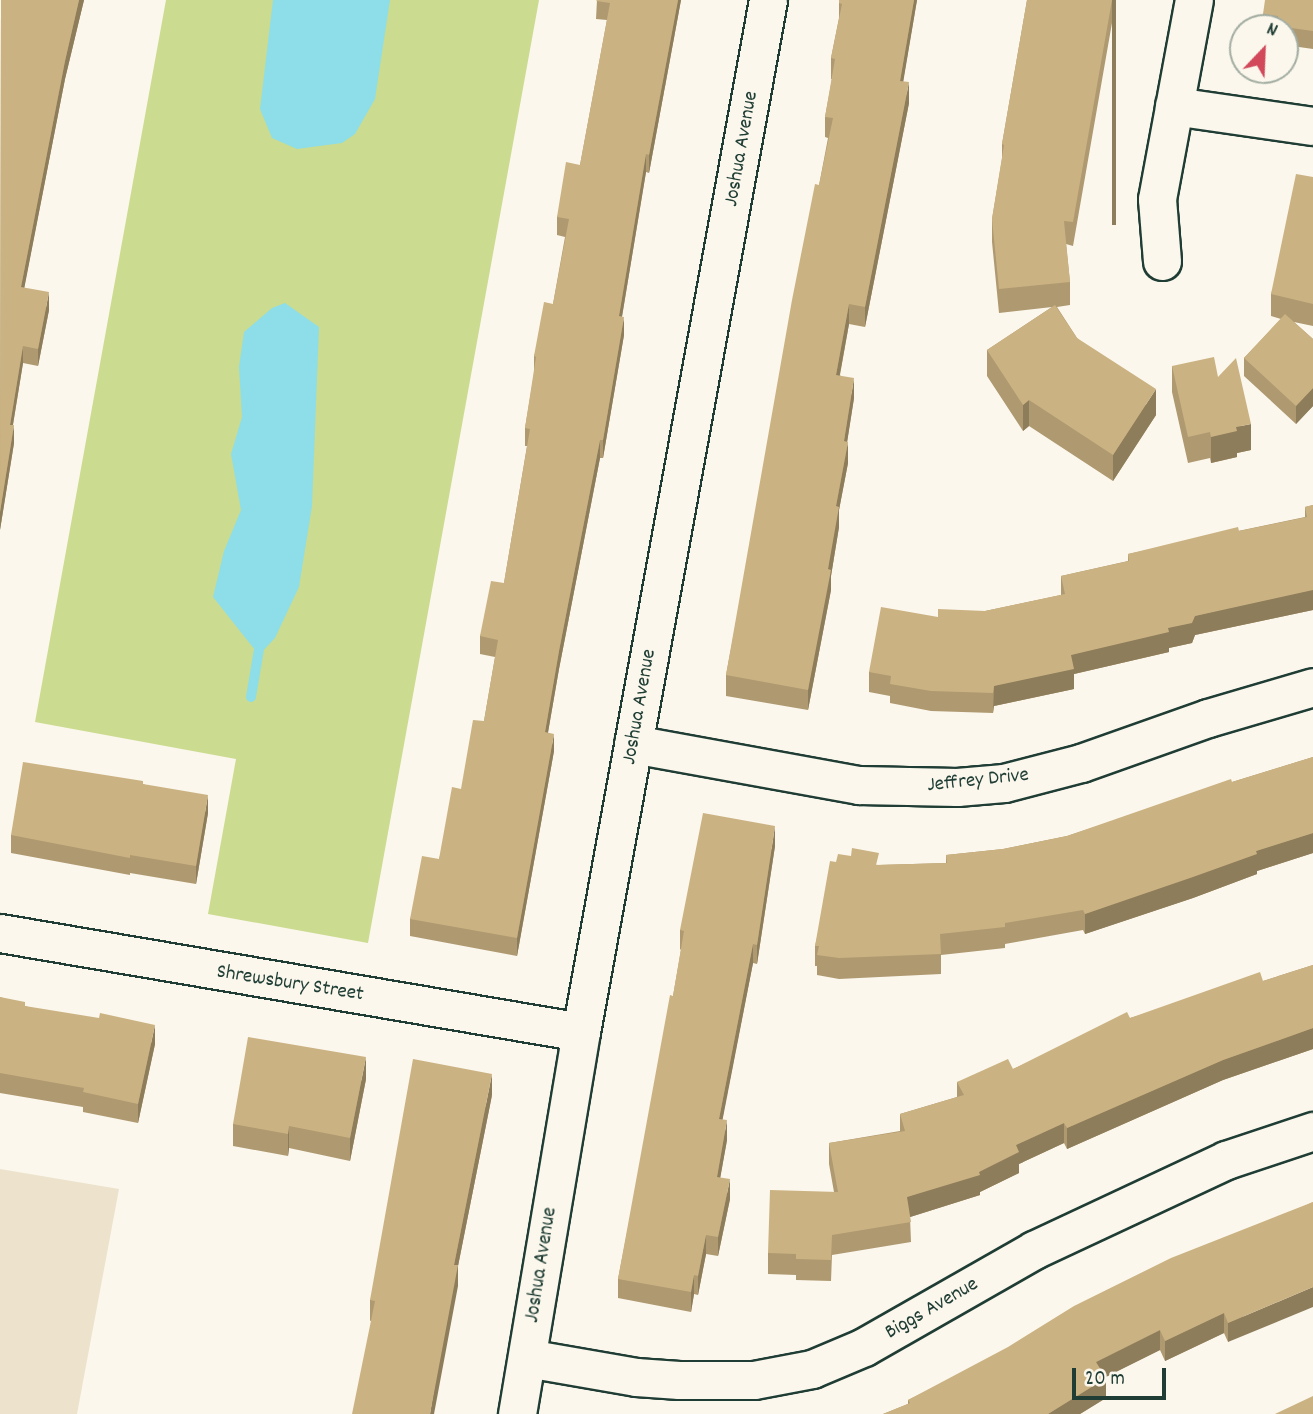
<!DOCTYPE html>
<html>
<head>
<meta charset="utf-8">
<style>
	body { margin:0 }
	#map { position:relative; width:1313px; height:1414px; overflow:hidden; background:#fbf7ec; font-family:Dekko,sans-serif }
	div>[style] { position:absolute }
	.built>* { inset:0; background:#ede2cc }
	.green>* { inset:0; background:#cbdb8f }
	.water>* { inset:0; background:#8ddee8 }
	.stream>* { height:10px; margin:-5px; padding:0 5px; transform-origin:5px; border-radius:5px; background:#8ddee8 }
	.roads { filter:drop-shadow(2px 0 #1f3d34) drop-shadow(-2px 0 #1f3d34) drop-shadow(0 2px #1f3d34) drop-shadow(0 -2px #1f3d34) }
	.street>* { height:37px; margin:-18.5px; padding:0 18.5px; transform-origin:18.5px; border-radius:18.5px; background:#fbf7ec }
	.wall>* { inset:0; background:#af9970 }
	.shaded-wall>* { inset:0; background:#8e7d5b; transform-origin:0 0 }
	.building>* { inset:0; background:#cbb282 }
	span { translate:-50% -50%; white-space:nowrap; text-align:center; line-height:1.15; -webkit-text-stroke:7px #fbf7ec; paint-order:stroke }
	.street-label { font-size:21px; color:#1f3d34 }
	.north { position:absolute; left:1229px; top:14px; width:70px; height:70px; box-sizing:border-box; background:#fbf7ec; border:2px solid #a3ada2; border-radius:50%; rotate:23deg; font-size:19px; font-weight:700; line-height:28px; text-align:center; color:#1f3d34 }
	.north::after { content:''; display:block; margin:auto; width:24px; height:32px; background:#d1495b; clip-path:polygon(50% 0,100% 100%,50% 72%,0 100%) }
	.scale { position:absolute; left:1072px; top:1368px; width:94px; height:32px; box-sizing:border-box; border:4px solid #1f3d34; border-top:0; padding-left:9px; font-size:21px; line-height:24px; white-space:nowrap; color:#1f3d34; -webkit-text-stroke:5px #fbf7ec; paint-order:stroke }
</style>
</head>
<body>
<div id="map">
	<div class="built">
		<div style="clip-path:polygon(0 1169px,119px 1189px,77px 1414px,0 1414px)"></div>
	</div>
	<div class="green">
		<div style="clip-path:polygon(166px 0,539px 0,368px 943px,208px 914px,236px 759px,35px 722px)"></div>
	</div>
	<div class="water">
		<div style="clip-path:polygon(273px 0,390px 0,375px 99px,355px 134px,342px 143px,297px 149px,272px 138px,260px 109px)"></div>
		<div style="clip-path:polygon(285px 303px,319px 327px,312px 506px,299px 587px,275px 638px,259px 655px,213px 597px,224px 551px,241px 510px,231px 454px,242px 417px,239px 367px,244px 332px,272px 308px)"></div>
	</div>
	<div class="stream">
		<div style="left:251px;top:697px;width:55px;rotate:-80.5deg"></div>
	</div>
	<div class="roads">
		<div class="street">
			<div style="left:1174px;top:106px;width:140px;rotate:8.2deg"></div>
			<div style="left:1162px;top:261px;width:62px;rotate:-94.6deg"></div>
			<div style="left:1157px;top:199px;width:202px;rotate:-79.5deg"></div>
			<div style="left:633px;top:744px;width:230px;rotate:10.3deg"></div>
			<div style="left:859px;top:785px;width:98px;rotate:1.2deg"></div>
			<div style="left:957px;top:787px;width:47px;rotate:-4.9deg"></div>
			<div style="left:1004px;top:783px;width:80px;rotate:-14.6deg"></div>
			<div style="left:1081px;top:763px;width:135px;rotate:-19.5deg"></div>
			<div style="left:1208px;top:718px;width:109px;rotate:-16.4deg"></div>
			<div style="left:0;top:933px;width:589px;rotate:9.67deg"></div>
			<div style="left:527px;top:1358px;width:111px;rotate:9.9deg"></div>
			<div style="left:636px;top:1377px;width:43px;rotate:4deg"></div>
			<div style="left:679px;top:1380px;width:75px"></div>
			<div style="left:754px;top:1380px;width:59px;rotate:-10.7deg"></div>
			<div style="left:812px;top:1369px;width:56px;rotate:-22.9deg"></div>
			<div style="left:864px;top:1347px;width:196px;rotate:-29.7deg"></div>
			<div style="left:1034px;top:1250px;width:212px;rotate:-25.1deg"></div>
			<div style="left:1226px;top:1160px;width:92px;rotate:-18.4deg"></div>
			<div style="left:517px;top:1414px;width:387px;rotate:-80.5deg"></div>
			<div style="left:581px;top:1032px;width:1049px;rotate:-79.73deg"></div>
		</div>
	</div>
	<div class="wall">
		<div style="clip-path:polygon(1px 0,84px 0,65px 79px,24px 288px,49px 310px,38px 366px,23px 363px,13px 425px,14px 443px,0 530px)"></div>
		<div style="clip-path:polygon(597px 0,681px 0,649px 173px,646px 172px,622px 317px,624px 335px,603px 458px,600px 458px,559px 669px,548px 732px,554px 751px,517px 956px,410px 936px,410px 919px,439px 859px,484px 721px,495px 657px,480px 654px,480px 636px,504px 583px,527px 446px,525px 446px,525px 428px,534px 374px,534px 356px,553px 304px,565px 237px,557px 235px,557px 217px,580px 165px,607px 20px,596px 19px)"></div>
		<div style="clip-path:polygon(839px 0,917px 0,903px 81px,909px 103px,865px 327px,849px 324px,840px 375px,854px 398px,847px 442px,848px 463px,839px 510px,839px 527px,831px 576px,831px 590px,808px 710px,726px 696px,726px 675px,828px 138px,825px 137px,825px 117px,832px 79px,831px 79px,831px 58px,839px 18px)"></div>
		<div style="clip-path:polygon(1027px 0,1116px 0,1073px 246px,1066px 244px,1070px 282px,1070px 305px,1057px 307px,1077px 338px,1156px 415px,1113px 481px,1029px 426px,1023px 431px,987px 376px,987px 350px,1052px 307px,999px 313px,992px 242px,992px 219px,1002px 159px,1002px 144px)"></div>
		<div style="clip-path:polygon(1313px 0,1313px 49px,1285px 45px,1285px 28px,1263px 28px,1263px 14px)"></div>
		<div style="clip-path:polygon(1313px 177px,1313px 326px,1294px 322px,1313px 339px,1313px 406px,1296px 424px,1244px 376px,1244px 358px,1281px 319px,1271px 316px,1271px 294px)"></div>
		<div style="clip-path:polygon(1172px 366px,1218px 377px,1251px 450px,1237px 453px,1237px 457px,1211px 463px,1210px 458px,1188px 463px,1172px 392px)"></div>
		<div style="clip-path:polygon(1313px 505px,1313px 610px,1195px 635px,1192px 643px,1169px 648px,1169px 652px,1074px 674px,1074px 689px,994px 706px,993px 713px,931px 711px,890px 703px,890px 696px,869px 692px,869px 672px,938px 617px,985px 611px,1061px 595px,1061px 576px,1128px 561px,1128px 554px,1305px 517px,1305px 507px)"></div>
		<div style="clip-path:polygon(1313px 757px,1313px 853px,1257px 871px,1257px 874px,1193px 898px,1085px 934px,1083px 930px,1005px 944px,1005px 948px,941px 955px,941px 974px,839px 979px,817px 975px,817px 966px,815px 966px,815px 946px,836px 862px,879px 865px,946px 863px,946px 855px,1003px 849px,1067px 836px,1232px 782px)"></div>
		<div style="clip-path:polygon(143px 784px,208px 813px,196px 884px,130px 873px,130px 875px,11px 853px,11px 835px)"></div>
		<div style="clip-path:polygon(775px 846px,757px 964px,753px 963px,722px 1120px,727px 1140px,720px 1178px,730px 1199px,718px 1256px,706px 1254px,698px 1295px,694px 1294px,691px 1312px,618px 1298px,618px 1279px,673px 996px,681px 950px,680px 949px,680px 930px)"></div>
		<div style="clip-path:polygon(1313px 965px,1313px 1049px,1223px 1080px,1067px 1149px,1064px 1143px,1019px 1164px,1019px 1173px,980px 1192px,980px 1195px,910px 1217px,911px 1242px,832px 1255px,831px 1281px,796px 1280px,796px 1275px,768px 1274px,768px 1253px,834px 1192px,829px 1164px,829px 1143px,900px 1131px,900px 1114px,957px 1097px,957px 1082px,1013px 1069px,1130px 1018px,1263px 981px)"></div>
		<div style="clip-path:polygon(0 997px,25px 1006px,155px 1044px,138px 1123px,83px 1112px,83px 1107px,0 1093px)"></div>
		<div style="clip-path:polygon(366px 1079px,350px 1161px,289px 1148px,288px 1156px,233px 1146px,233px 1124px)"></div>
		<div style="clip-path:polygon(492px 1095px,458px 1266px,458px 1286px,370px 1321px,370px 1300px)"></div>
		<div style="clip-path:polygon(1313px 1202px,1228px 1342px,1224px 1333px,1165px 1361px,1160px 1350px,1105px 1377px,1106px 1398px,1080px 1414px,883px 1414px,908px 1404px,908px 1400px)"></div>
	</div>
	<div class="shaded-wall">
		<div style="clip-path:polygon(79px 0,84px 0,65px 79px,21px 305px,21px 287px,65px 61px)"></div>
		<div style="clip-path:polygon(678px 0,681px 0,649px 173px,649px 155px)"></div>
		<div style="clip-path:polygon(914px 0,917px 0,900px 101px,900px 81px)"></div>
		<div style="left:1112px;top:0;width:4px;height:225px"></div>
		<div style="clip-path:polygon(909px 82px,909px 103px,865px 327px,865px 307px)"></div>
		<div style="clip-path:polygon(646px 154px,646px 172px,619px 334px,619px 316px)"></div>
		<div style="clip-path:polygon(49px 292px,49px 310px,38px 366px,38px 349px)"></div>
		<div style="clip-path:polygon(849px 304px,849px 324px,836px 395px,836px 375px)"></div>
		<div style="clip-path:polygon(624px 317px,624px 335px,603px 458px,603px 440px)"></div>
		<div style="clip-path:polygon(23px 346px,23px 363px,10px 442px,10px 425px)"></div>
		<div style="clip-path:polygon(854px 378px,854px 398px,844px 462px,844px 441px)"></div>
		<div style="clip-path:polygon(1313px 388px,1313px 406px,1296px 424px,1296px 406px)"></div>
		<div style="clip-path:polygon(1156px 389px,1156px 415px,1113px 481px,1113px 455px)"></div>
		<div style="clip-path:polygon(1029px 400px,1029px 426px,1023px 431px,1023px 405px)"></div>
		<div style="clip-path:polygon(1251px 424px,1251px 450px,1237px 453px,1237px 457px,1211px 463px,1211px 437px,1236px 427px)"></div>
		<div style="clip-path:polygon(14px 425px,14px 443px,0 530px,0 512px)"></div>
		<div style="clip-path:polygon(600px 440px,600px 458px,559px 669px,545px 750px,545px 732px,559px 651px)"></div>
		<div style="clip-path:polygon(848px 442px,848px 463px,839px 510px,839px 527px,831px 576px,831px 590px,808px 710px,808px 690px,828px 569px,836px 506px)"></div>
		<div style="clip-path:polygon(1313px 587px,1313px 610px,1195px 635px,1192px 643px,1169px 648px,1169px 652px,1074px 674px,1074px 689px,994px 706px,993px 713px,994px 686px,1071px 655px,1168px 628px,1195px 616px)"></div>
		<div style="clip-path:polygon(554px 734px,554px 751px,517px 956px,517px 938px)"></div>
		<div style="clip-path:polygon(208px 795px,208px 813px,196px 884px,196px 866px)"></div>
		<div style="clip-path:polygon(775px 826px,775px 846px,757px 964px,757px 945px)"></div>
		<div style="clip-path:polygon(1313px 833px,1313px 853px,1257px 871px,1257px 874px,1193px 898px,1085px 934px,1085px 914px,1256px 851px)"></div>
		<div style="clip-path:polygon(753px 944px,753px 963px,719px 1138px,719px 1119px)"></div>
		<div style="clip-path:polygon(155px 1025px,155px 1044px,138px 1123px,138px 1104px)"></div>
		<div style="clip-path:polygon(1313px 1028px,1313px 1049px,1223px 1080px,1067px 1149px,1067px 1128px,1223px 1060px)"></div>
		<div style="clip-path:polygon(366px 1057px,366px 1079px,350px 1161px,350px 1138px)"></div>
		<div style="clip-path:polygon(492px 1074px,492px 1095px,458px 1266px,458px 1286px,434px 1414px,430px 1414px,454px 1265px)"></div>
		<div style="clip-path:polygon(727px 1120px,727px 1140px,717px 1196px,717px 1177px)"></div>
		<div style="clip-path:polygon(1064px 1123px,1064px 1143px,1019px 1164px,1019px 1173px,980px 1192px,980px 1195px,907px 1218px,907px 1197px,979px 1172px,1016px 1145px)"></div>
		<div style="clip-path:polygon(289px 1126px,289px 1148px,288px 1156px,288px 1134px)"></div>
		<div style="clip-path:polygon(730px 1179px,730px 1199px,718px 1256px,718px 1237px)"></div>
		<div style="clip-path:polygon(706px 1235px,706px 1254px,698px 1295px,698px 1276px)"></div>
		<div style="clip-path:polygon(694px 1275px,694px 1294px,691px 1312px,691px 1292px)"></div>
		<div style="clip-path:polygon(1313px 1287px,1313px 1307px,1228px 1342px,1228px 1323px)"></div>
		<div style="clip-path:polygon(1224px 1313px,1224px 1333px,1165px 1361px,1165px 1341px)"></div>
		<div style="clip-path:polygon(1160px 1330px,1160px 1350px,1096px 1382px,1096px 1362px)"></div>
		<div style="clip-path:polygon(1106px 1378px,1106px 1398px,1080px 1414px,1048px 1414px)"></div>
	</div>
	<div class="building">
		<div style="clip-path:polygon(1px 0,79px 0,65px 61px,21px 287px,49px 292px,38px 349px,23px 346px,10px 425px,14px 425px,0 512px)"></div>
		<div style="clip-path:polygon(597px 0,678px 0,649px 155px,646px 154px,619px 316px,624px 317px,603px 440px,600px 440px,559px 651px,545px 732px,554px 734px,517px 938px,410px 919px,422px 856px,439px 859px,452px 787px,461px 789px,473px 720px,484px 721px,498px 640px,480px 636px,491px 581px,504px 583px,530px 429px,525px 428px,536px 357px,534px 356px,544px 302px,553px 304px,569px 219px,557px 217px,566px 162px,580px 165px,610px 3px,596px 1px)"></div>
		<div style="clip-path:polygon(839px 0,914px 0,900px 81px,909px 82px,865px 307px,849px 304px,836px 375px,854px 378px,844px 441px,848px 442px,836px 506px,839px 507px,828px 569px,831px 570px,808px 690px,726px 675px,792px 300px,815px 184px,819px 185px,833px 118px,825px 117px,835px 59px,831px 58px,842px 4px,839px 3px)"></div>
		<div style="clip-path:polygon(1027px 0,1112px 0,1073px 222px,1064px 221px,1070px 282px,999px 289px,992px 219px,1004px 145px,1002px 144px)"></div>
		<div style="clip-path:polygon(1265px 0,1313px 0,1313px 31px,1277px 26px,1278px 16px,1263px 14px)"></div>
		<div style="clip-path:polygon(1296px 174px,1313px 177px,1313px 304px,1271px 294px)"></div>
		<div style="clip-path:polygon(1055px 305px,1077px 338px,1156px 389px,1113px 455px,1029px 400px,1023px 405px,987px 350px)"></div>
		<div style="clip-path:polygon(1285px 314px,1313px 339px,1313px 388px,1296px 406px,1244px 358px)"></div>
		<div style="clip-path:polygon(1214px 357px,1218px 377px,1236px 358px,1251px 424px,1236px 427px,1237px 431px,1211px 437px,1210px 432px,1188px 437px,1172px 366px)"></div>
		<div style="clip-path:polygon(1313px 505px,1313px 590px,1195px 616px,1192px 623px,1168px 628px,1169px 632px,1071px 655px,1074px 669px,994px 686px,993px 693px,931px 691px,890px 684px,891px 676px,869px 672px,881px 607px,938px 617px,938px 609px,985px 611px,1065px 594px,1061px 576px,1129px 561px,1128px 554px,1238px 527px,1239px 531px,1307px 517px,1305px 507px)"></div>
		<div style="clip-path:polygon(1313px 757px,1313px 833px,1256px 851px,1257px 854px,1193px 877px,1085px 914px,1083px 910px,1005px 923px,1005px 927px,940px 934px,941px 954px,839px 958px,817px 955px,819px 946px,815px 946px,830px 861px,836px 862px,838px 854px,851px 856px,852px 848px,879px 853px,876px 865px,947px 863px,946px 855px,1003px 849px,1067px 836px,1231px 779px,1232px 782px)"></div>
		<div style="clip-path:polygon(23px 762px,143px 781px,143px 784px,208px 795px,196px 866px,130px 855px,130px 858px,11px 835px)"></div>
		<div style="clip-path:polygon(703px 813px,775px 826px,757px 945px,753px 944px,719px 1119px,727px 1120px,717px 1177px,730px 1179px,718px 1237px,706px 1235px,698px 1276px,694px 1275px,691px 1292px,618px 1279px,670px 995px,673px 996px,684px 931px,680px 930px)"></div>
		<div style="clip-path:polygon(1313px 965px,1313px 1028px,1223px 1060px,1067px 1128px,1064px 1123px,1016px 1145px,1019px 1152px,979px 1172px,980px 1175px,907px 1197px,911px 1222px,832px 1235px,831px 1260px,796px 1259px,796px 1254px,768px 1253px,770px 1190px,838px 1192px,829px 1143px,905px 1131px,900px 1114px,964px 1095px,957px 1082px,1008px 1059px,1013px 1069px,1127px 1012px,1130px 1018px,1260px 972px,1263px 981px)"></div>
		<div style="clip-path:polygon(0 997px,25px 1002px,25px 1006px,99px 1018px,100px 1013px,155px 1025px,138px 1104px,83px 1092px,84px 1088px,0 1073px)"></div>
		<div style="clip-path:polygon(248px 1037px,366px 1057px,350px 1138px,289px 1126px,288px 1134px,233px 1124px)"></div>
		<div style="clip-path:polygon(413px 1059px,492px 1074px,454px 1265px,458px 1265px,430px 1414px,352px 1414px,375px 1301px,370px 1300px)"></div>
		<div style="clip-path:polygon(1313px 1202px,1313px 1287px,1228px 1323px,1224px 1313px,1165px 1341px,1160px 1330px,1096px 1362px,1106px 1378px,1048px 1414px,883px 1414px,910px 1403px,908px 1400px,1008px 1347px,1074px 1306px,1171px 1258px)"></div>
		<div style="clip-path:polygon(1313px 1396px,1313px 1414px,1275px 1414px)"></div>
	</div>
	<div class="street-label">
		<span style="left:742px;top:149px;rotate:-80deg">Joshua Avenue</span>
		<span style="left:640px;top:707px;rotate:-80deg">Joshua Avenue</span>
		<span style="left:978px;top:781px;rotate:-6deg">Jeffrey Drive</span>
		<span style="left:290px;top:984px;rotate:9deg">Shrewsbury Street</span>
		<span style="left:542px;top:1265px;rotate:-81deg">Joshua Avenue</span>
		<span style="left:932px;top:1309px;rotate:-30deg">Biggs Avenue</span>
	</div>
	<div class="north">N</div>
	<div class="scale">20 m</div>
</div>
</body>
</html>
